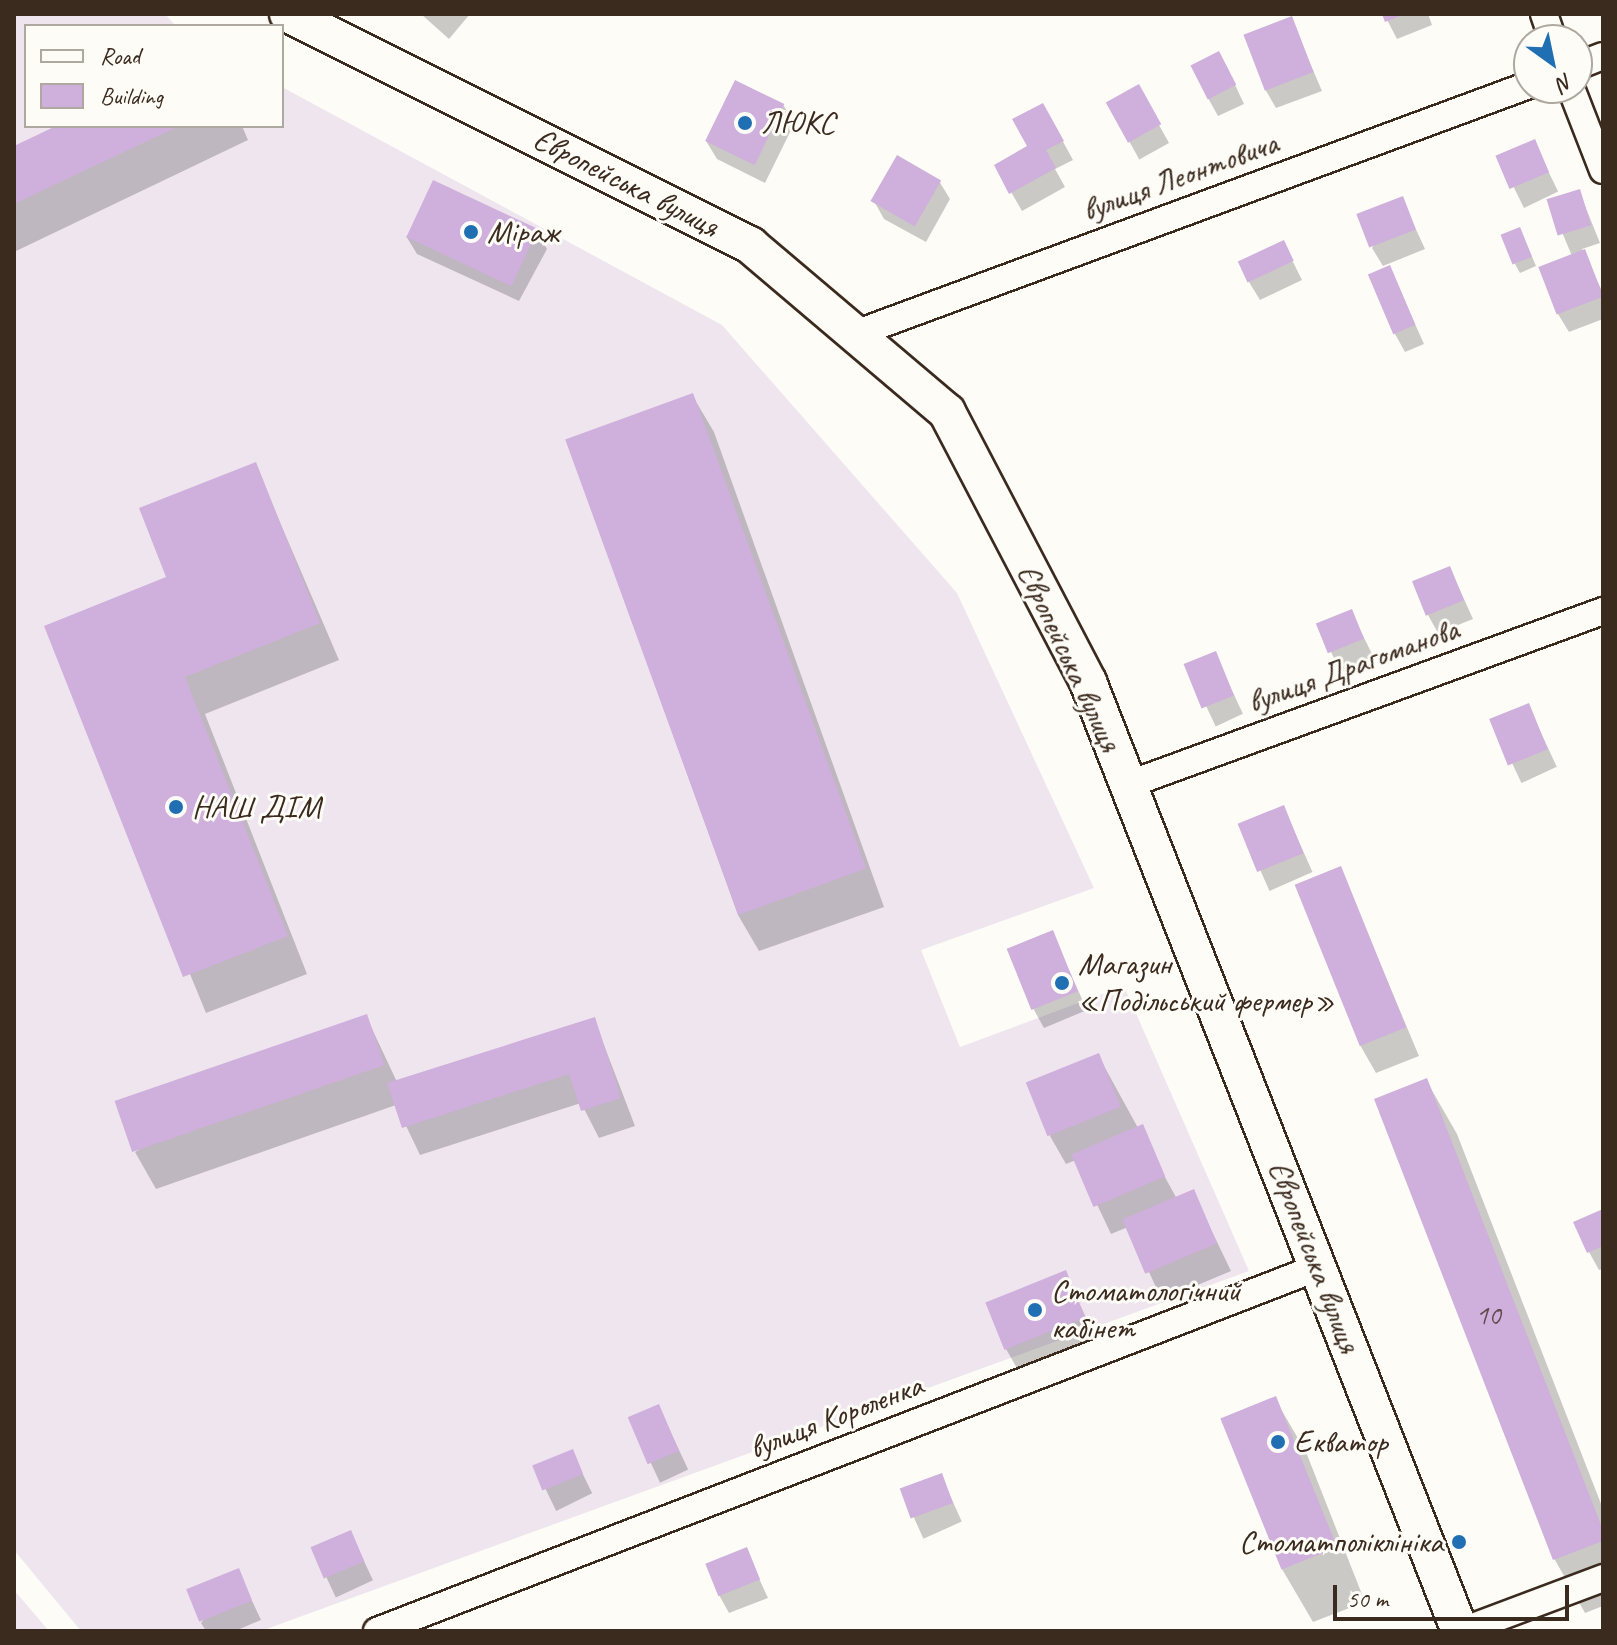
<!DOCTYPE html>
<html>
<head>
<meta charset="utf-8">
<style>
	body { margin:0 }
	#map { position:relative; width:1617px; height:1645px; overflow:hidden; background:#fdfcf7; font-family:Caveat,sans-serif }
	div>[style] { position:absolute }
	.built>* { inset:0; background:#efe5ef }
	.shadow>* { inset:0; background:#0003; transform-origin:0 0 }
	.building>* { inset:0; background:#cfafdb; transform-origin:0 0 }
	.roads { filter:drop-shadow(2px 0 #3b2a1e) drop-shadow(-2px 0 #3b2a1e) drop-shadow(0 2px #3b2a1e) drop-shadow(0 -2px #3b2a1e) }
	.street>* { height:26px; margin:-13px; padding:0 13px; transform-origin:13px; border-radius:13px; background:#fdfcf7 }
	.secondary>* { height:36px; margin:-18px; padding:0 18px; transform-origin:18px; border-radius:18px; background:#fdfcf7 }
	.dots>* { width:22px; height:22px; translate:-50% -50%; box-sizing:border-box; border:4px solid #fdfcf7; border-radius:50% }
	span { translate:-50% -50%; white-space:nowrap; text-align:center; line-height:1.15; -webkit-text-stroke:6px #fdfcf7; paint-order:stroke }
	.number-label { font-size:28px; color:#604b4d }
	.number-label span { -webkit-text-stroke-width:0 }
	.poi-label { font-size:32px; color:#3b2a1e }
	.left { translate:0 -50%; text-align:left }
	.right { translate:-100% -50%; text-align:right }
	.street-label { font-size:32px; color:#3b2a1e }
	.frame { position:absolute; inset:0; border:16px solid #3b2a1e; pointer-events:none }
	.legend { position:absolute; left:24px; top:24px; width:260px; height:104px; box-sizing:border-box; background:#fdfcf7; border:2px solid #afa8a0; margin:0; padding:10px 14px; list-style:none; font-size:24px; color:#3b2a1e }
	.legend li { display:flex; align-items:center; gap:16px; height:40px }
	.legend b { width:40px; border:2px solid #afa8a0 }
	.north { position:absolute; left:1513px; top:24px; width:80px; height:80px; box-sizing:border-box; background:#fdfcf7; border:2px solid #afa8a0; border-radius:50%; rotate:147deg; font-size:22px; font-weight:700; line-height:32px; text-align:center; color:#3b2a1e }
	.north::after { content:''; display:block; margin:auto; width:28px; height:36px; background:#1f6fb2; clip-path:polygon(50% 0,100% 100%,50% 72%,0 100%) }
	.scale { position:absolute; left:1333px; top:1585px; width:236px; height:36px; box-sizing:border-box; border:4px solid #3b2a1e; border-top:0; padding-left:10px; font-size:24px; line-height:28px; white-space:nowrap; color:#3b2a1e; -webkit-text-stroke:6px #fdfcf7; paint-order:stroke }
</style>
</head>
<body>
<div id="map">
	<div class="built">
		<div style="clip-path:polygon(14px 14px,165px 14px,176px 26px,26px 26px,26px 126px,282px 126px,282px 87px,722px 325px,957px 593px,1094px 888px,921px 950px,960px 1047px,1124px 986px,1249px 1271px,261px 1631px,81px 1631px,14px 1550px)"></div>
		<div style="clip-path:polygon(14px 1590px,49px 1631px,14px 1631px)"></div>
	</div>
	<div class="shadow">
		<div style="clip-path:polygon(421px 14px,470px 14px,449px 39px)"></div>
		<div style="clip-path:polygon(1384px 14px,1428px 14px,1432px 25px,1397px 39px)"></div>
		<div style="clip-path:polygon(1291px 19px,1322px 91px,1276px 108px,1265px 89px)"></div>
		<div style="clip-path:polygon(1229px 72px,1244px 104px,1218px 116px,1208px 98px)"></div>
		<div style="left:1138px;top:87px;width:64px;height:34px;rotate:61deg"></div>
		<div style="clip-path:polygon(1043px 105px,1073px 160px,1055px 169px,1065px 187px,1022px 211px,996px 166px,1030px 147px)"></div>
		<div style="clip-path:polygon(784px 106px,794px 124px,765px 183px,717px 159px,706px 141px)"></div>
		<div style="clip-path:polygon(63px 126px,242px 126px,248px 140px,14px 252px,14px 149px)"></div>
		<div style="left:1534px;top:142px;width:55px;height:38px;rotate:64deg"></div>
		<div style="clip-path:polygon(939px 181px,950px 199px,926px 242px,884px 219px,874px 201px)"></div>
		<div style="clip-path:polygon(1579px 191px,1600px 243px,1582px 249px,1603px 293px,1603px 319px,1569px 332px,1558px 314px,1572px 256px,1549px 201px)"></div>
		<div style="clip-path:polygon(1402px 199px,1425px 249px,1383px 266px,1372px 248px)"></div>
		<div style="clip-path:polygon(536px 230px,547px 249px,519px 301px,417px 254px,406px 236px)"></div>
		<div style="clip-path:polygon(1524px 238px,1536px 266px,1520px 273px,1515px 264px)"></div>
		<div style="clip-path:polygon(1283px 242px,1302px 280px,1260px 300px,1249px 282px)"></div>
		<div style="clip-path:polygon(1390px 268px,1424px 344px,1405px 352px,1395px 334px)"></div>
		<div style="clip-path:polygon(692px 395px,714px 432px,884px 907px,759px 951px,738px 915px,567px 440px)"></div>
		<div style="clip-path:polygon(255px 464px,339px 660px,205px 714px,307px 974px,206px 1013px,47px 627px,169px 578px)"></div>
		<div style="clip-path:polygon(1450px 568px,1473px 619px,1438px 633px,1428px 615px)"></div>
		<div style="left:1351px;top:611px;width:51px;height:36px;rotate:64deg"></div>
		<div style="left:1215px;top:654px;width:66px;height:30px;rotate:65deg"></div>
		<div style="left:1528px;top:705px;width:68px;height:39px;rotate:65deg"></div>
		<div style="left:1284px;top:808px;width:70px;height:47px;rotate:66deg"></div>
		<div style="clip-path:polygon(1340px 868px,1419px 1056px,1376px 1073px,1360px 1045px)"></div>
		<div style="clip-path:polygon(1052px 932px,1087px 1010px,1044px 1028px,1034px 1010px)"></div>
		<div style="clip-path:polygon(366px 1016px,397px 1082px,594px 1019px,635px 1126px,599px 1138px,581px 1103px,420px 1155px,396px 1105px,156px 1189px,135px 1152px)"></div>
		<div style="clip-path:polygon(1098px 1055px,1177px 1199px,1193px 1192px,1231px 1271px,1162px 1300px,1128px 1227px,1111px 1234px,1076px 1160px,1066px 1164px,1050px 1136px)"></div>
		<div style="clip-path:polygon(1426px 1080px,1457px 1134px,1603px 1509px,1603px 1606px,1585px 1613px,1555px 1560px,1376px 1100px)"></div>
		<div style="clip-path:polygon(1603px 1211px,1603px 1269px,1599px 1270px,1589px 1252px)"></div>
		<div style="clip-path:polygon(1065px 1272px,1099px 1346px,1022px 1377px,1006px 1349px)"></div>
		<div style="clip-path:polygon(1275px 1399px,1306px 1452px,1365px 1602px,1313px 1622px,1282px 1569px)"></div>
		<div style="left:659px;top:1407px;width:69px;height:31px;rotate:65deg"></div>
		<div style="left:572px;top:1452px;width:46px;height:40px;rotate:64deg"></div>
		<div style="left:941px;top:1475px;width:51px;height:42px;rotate:66deg"></div>
		<div style="left:351px;top:1533px;width:52px;height:41px;rotate:65deg"></div>
		<div style="clip-path:polygon(746px 1550px,768px 1598px,729px 1613px,719px 1595px)"></div>
		<div style="clip-path:polygon(238px 1571px,261px 1620px,235px 1631px,206px 1631px,201px 1623px)"></div>
	</div>
	<div class="building">
		<div style="clip-path:polygon(1382px 14px,1404px 14px,1385px 22px)"></div>
		<div style="left:1292px;top:16px;width:60px;height:52px;rotate:69deg"></div>
		<div style="left:1219px;top:51px;width:38px;height:32px;rotate:63deg"></div>
		<div style="left:735px;top:80px;width:55px;height:68px;rotate:26deg"></div>
		<div style="left:1139px;top:84px;width:46px;height:38px;rotate:61deg"></div>
		<div style="clip-path:polygon(1043px 103px,1064px 141px,1046px 150px,1056px 168px,1009px 194px,994px 165px,1027px 146px,1012px 119px)"></div>
		<div style="clip-path:polygon(56px 126px,179px 126px,14px 204px,14px 146px)"></div>
		<div style="left:1535px;top:139px;width:36px;height:43px;rotate:67deg"></div>
		<div style="left:897px;top:155px;width:51px;height:53px;rotate:30deg"></div>
		<div style="left:433px;top:180px;width:116px;height:63px;rotate:25deg"></div>
		<div style="left:1580px;top:189px;width:38px;height:35px;rotate:73deg"></div>
		<div style="left:1403px;top:196px;width:36px;height:50px;rotate:69deg"></div>
		<div style="left:1520px;top:227px;width:32px;height:21px;rotate:68deg"></div>
		<div style="left:1284px;top:240px;width:23px;height:51px;rotate:65deg"></div>
		<div style="left:1585px;top:249px;width:51px;height:50px;rotate:69deg"></div>
		<div style="left:1390px;top:265px;width:65px;height:24px;rotate:67deg"></div>
		<div style="left:693px;top:393px;width:506px;height:136px;rotate:70deg"></div>
		<div style="clip-path:polygon(256px 462px,320px 623px,185px 677px,288px 936px,183px 977px,44px 626px,166px 577px,139px 508px)"></div>
		<div style="left:1450px;top:566px;width:37px;height:41px;rotate:68deg"></div>
		<div style="left:1352px;top:609px;width:32px;height:39px;rotate:68deg"></div>
		<div style="left:1216px;top:651px;width:48px;height:35px;rotate:68deg"></div>
		<div style="left:1529px;top:703px;width:50px;height:43px;rotate:68deg"></div>
		<div style="left:1284px;top:805px;width:52px;height:50px;rotate:68deg"></div>
		<div style="left:1341px;top:866px;width:174px;height:50px;rotate:68deg"></div>
		<div style="left:1053px;top:930px;width:66px;height:50px;rotate:68deg"></div>
		<div style="left:367px;top:1014px;width:54px;height:267px;rotate:71deg"></div>
		<div style="clip-path:polygon(595px 1017px,621px 1098px,581px 1111px,569px 1074px,402px 1128px,387px 1083px)"></div>
		<div style="left:1099px;top:1053px;width:58px;height:79px;rotate:68deg"></div>
		<div style="clip-path:polygon(1427px 1078px,1603px 1530px,1603px 1541px,1553px 1560px,1374px 1099px)"></div>
		<div style="left:1143px;top:1124px;width:57px;height:78px;rotate:67deg"></div>
		<div style="left:1194px;top:1189px;width:59px;height:78px;rotate:67deg"></div>
		<div style="clip-path:polygon(1603px 1209px,1603px 1246px,1587px 1253px,1573px 1222px)"></div>
		<div style="left:1066px;top:1270px;width:51px;height:87px;rotate:68deg"></div>
		<div style="left:1276px;top:1396px;width:163px;height:60px;rotate:68deg"></div>
		<div style="left:659px;top:1404px;width:51px;height:34px;rotate:67deg"></div>
		<div style="left:573px;top:1449px;width:27px;height:44px;rotate:68deg"></div>
		<div style="left:942px;top:1473px;width:32px;height:45px;rotate:70deg"></div>
		<div style="left:351px;top:1530px;width:34px;height:44px;rotate:67deg"></div>
		<div style="left:747px;top:1547px;width:35px;height:45px;rotate:68deg"></div>
		<div style="left:239px;top:1568px;width:35px;height:57px;rotate:68deg"></div>
	</div>
	<div class="roads">
		<div class="street">
			<div style="left:1544px;top:14px;width:28px;rotate:71deg"></div>
			<div style="left:1577px;top:66px;width:28px;rotate:-21deg"></div>
			<div style="left:1571px;top:88px;width:88px;rotate:68.7deg"></div>
			<div style="left:855px;top:334px;width:719px;rotate:-20.28deg"></div>
			<div style="left:1127px;top:785px;width:507px;rotate:-20.08deg"></div>
			<div style="left:377px;top:1631px;width:1010px;rotate:-21.13deg"></div>
			<div style="left:1462px;top:1631px;width:151px;rotate:-20.6deg"></div>
		</div>
		<div class="secondary">
			<div style="left:288px;top:14px;width:517px;rotate:26.57deg"></div>
			<div style="left:750px;top:245px;width:258px;rotate:40.3deg"></div>
			<div style="left:947px;top:412px;width:305px;rotate:62.4deg"></div>
			<div style="left:1088px;top:682px;width:1019px;rotate:68.6deg"></div>
		</div>
	</div>
	<div class="dots">
		<div style="left:745px;top:123px;background:#1f6fb2"></div>
		<div style="left:471px;top:232px;background:#1f6fb2"></div>
		<div style="left:176px;top:807px;background:#1f6fb2"></div>
		<div style="left:1062px;top:983px;background:#1f6fb2"></div>
		<div style="left:1035px;top:1310px;background:#1f6fb2"></div>
		<div style="left:1278px;top:1442px;background:#1f6fb2"></div>
		<div style="left:1459px;top:1542px;background:#1f6fb2"></div>
	</div>
	<div class="number-label">
		<span style="left:1488px;top:1315px">10</span>
	</div>
	<div class="poi-label">
		<span class="left" style="left:761px;top:123px">ЛЮКС</span>
		<span class="left" style="left:487px;top:232px">Міраж</span>
		<span class="left" style="left:192px;top:807px">НАШ ДІМ</span>
		<span class="left" style="left:1078px;top:983px">Магазин<br>«Подільський фермер»</span>
		<span class="left" style="left:1051px;top:1310px">Стоматологічний<br>кабінет</span>
		<span class="left" style="left:1294px;top:1442px">Екватор</span>
		<span class="right" style="left:1443px;top:1542px">Стоматполіклініка</span>
	</div>
	<div class="street-label">
		<span style="left:1180px;top:177px;rotate:-20deg">вулиця Леонтовича</span>
		<span style="left:626px;top:183px;rotate:27deg">Європейська вулиця</span>
		<span style="left:1069px;top:658px;rotate:65deg">Європейська вулиця</span>
		<span style="left:1353px;top:666px;rotate:-20deg">вулиця Драгоманова</span>
		<span style="left:1314px;top:1257px;rotate:69deg">Європейська вулиця</span>
		<span style="left:836px;top:1417px;rotate:-21deg">вулиця Короленка</span>
	</div>
	<div class="frame"></div>
	<ul class="legend">
	<li><b style="height:10px;background:#fdfcf7"></b>Road</li>
	<li><b style="height:22px;background:#cfafdb"></b>Building</li>
	</ul>
	<div class="north">N</div>
	<div class="scale">50 m</div>
</div>
</body>
</html>
